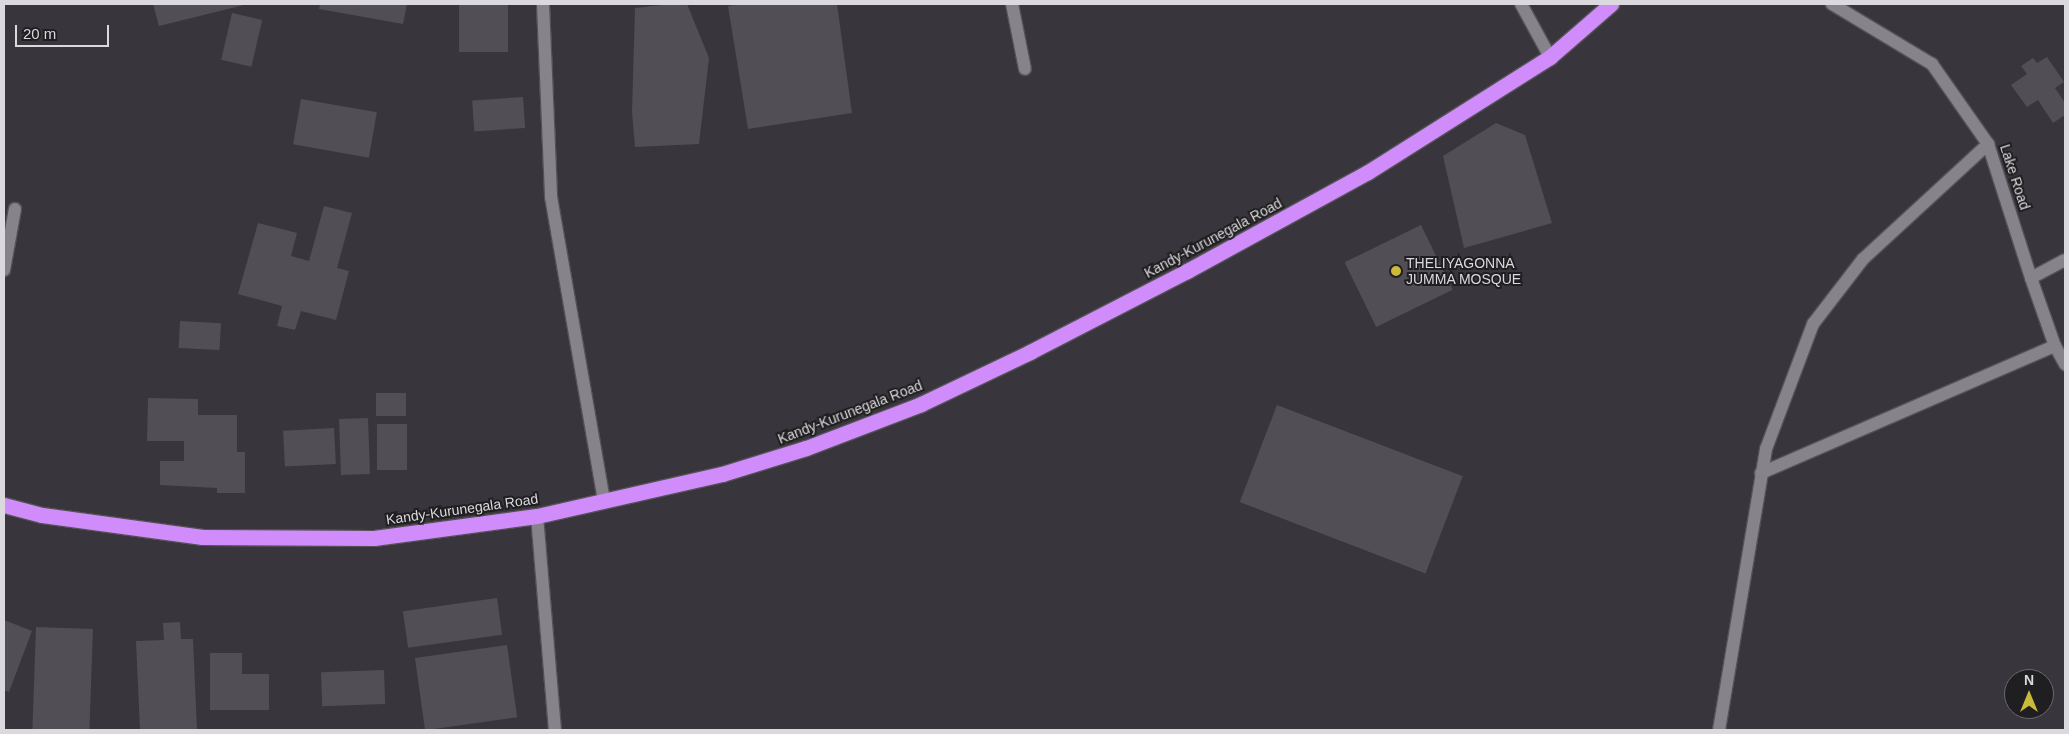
<!DOCTYPE html>
<html>
<head>
<meta charset="utf-8">
<style>
	body { margin:0 }
	#map { position:relative; width:2069px; height:734px; overflow:hidden; background:#39353c; font-family:Helvetica,sans-serif }
	div>[style] { position:absolute }
	.building>* { inset:0; background:#524e55; transform-origin:0 0 }
	.roads { filter:drop-shadow(1px 0 #545257) drop-shadow(-1px 0 #545257) drop-shadow(0 1px #545257) drop-shadow(0 -1px #545257) }
	.minor>* { height:12px; margin:-6px; padding:0 6px; transform-origin:6px; border-radius:6px; background:#87838a }
	.highway>* { height:15px; margin:-7.5px; padding:0 7.5px; transform-origin:7.5px; border-radius:7.5px; background:#d18cfc }
	.dots>* { width:14px; height:14px; translate:-50% -50%; box-sizing:border-box; border:2px solid #1f1e20; border-radius:50% }
	span { translate:-50% -50%; white-space:nowrap; text-align:center; line-height:1.15; -webkit-text-stroke:4px #1f1e20; paint-order:stroke }
	.street-label { font-size:14px; color:#dbd9dd }
	.poi-label { font-size:14px; color:#dbd9dd }
	.left { translate:0 -50%; text-align:left }
	.frame { position:absolute; inset:0; border:5px solid #dbd9dd; pointer-events:none }
	.north { position:absolute; left:2004px; top:669px; width:50px; height:50px; box-sizing:border-box; background:#1f1e20; border:1px solid #6a696c; border-radius:50%; rotate:0deg; font-size:14px; font-weight:700; line-height:20px; text-align:center; color:#dbd9dd }
	.north::after { content:''; display:block; margin:auto; width:18px; height:22px; background:#cbba39; clip-path:polygon(50% 0,100% 100%,50% 72%,0 100%) }
	.scale { position:absolute; left:15px; top:25px; width:94px; height:22px; box-sizing:border-box; border:2px solid #dbd9dd; border-top:0; padding-left:6px; font-size:15px; line-height:18px; white-space:nowrap; color:#dbd9dd; -webkit-text-stroke:4px #1f1e20; paint-order:stroke }
</style>
</head>
<body>
<div id="map">
	<div class="building">
		<div style="clip-path:polygon(153px 4px,248px 4px,159px 26px)"></div>
		<div style="clip-path:polygon(320px 4px,407px 4px,403px 24px,319px 9px)"></div>
		<div style="left:459px;top:4px;width:49px;height:48px"></div>
		<div style="clip-path:polygon(671px 4px,687px 4px,709px 58px,699px 144px,635px 147px,632px 112px,635px 8px)"></div>
		<div style="clip-path:polygon(741px 4px,837px 4px,852px 113px,748px 129px,728px 6px)"></div>
		<div style="left:232px;top:13px;width:31px;height:48px;rotate:13deg"></div>
		<div style="clip-path:polygon(2047px 57px,2064px 82px,2055px 88px,2065px 103px,2065px 115px,2053px 123px,2038px 100px,2027px 107px,2011px 85px,2027px 74px,2021px 66px,2033px 58px,2037px 63px)"></div>
		<div style="left:523px;top:97px;width:31px;height:51px;rotate:86deg"></div>
		<div style="left:301px;top:99px;width:77px;height:46px;rotate:10deg"></div>
		<div style="clip-path:polygon(1496px 123px,1525px 135px,1552px 223px,1464px 248px,1443px 156px)"></div>
		<div style="clip-path:polygon(324px 206px,352px 213px,337px 268px,349px 271px,336px 320px,301px 311px,295px 330px,277px 326px,282px 306px,238px 294px,258px 223px,297px 233px,291px 256px,309px 261px)"></div>
		<div style="left:1421px;top:225px;width:72px;height:85px;rotate:64deg"></div>
		<div style="left:180px;top:321px;width:41px;height:27px;rotate:3deg"></div>
		<div style="left:376px;top:393px;width:30px;height:23px"></div>
		<div style="clip-path:polygon(148px 398px,198px 399px,198px 415px,237px 415px,237px 452px,245px 452px,245px 493px,217px 493px,217px 488px,160px 485px,160px 461px,184px 461px,184px 441px,147px 441px)"></div>
		<div style="left:1277px;top:405px;width:199px;height:104px;rotate:21deg"></div>
		<div style="left:368px;top:418px;width:56px;height:29px;rotate:88deg"></div>
		<div style="left:377px;top:424px;width:30px;height:46px"></div>
		<div style="left:334px;top:428px;width:36px;height:51px;rotate:87deg"></div>
		<div style="left:497px;top:598px;width:37px;height:95px;rotate:82deg"></div>
		<div style="clip-path:polygon(4px 620px,32px 631px,9px 692px,4px 690px)"></div>
		<div style="clip-path:polygon(180px 622px,181px 639px,193px 639px,197px 730px,140px 730px,136px 641px,164px 640px,163px 623px)"></div>
		<div style="left:36px;top:627px;width:57px;height:103px;rotate:2deg"></div>
		<div style="left:507px;top:645px;width:73px;height:93px;rotate:82deg"></div>
		<div style="clip-path:polygon(210px 653px,242px 653px,242px 674px,269px 674px,269px 710px,210px 710px)"></div>
		<div style="left:384px;top:670px;width:34px;height:63px;rotate:88deg"></div>
	</div>
	<div class="roads">
		<div class="minor">
			<div style="left:543px;top:4px;width:193px;rotate:87.6deg"></div>
			<div style="left:551px;top:197px;width:310px;rotate:80.1deg"></div>
			<div style="left:1012px;top:4px;width:66px;rotate:78.7deg"></div>
			<div style="left:1521px;top:4px;width:60px;rotate:61.3deg"></div>
			<div style="left:1832px;top:4px;width:117px;rotate:31deg"></div>
			<div style="left:1932px;top:64px;width:98px;rotate:55deg"></div>
			<div style="left:1988px;top:144px;width:141px;rotate:72.2deg"></div>
			<div style="left:2031px;top:278px;width:72px;rotate:70.6deg"></div>
			<div style="left:2055px;top:346px;width:21px;rotate:61deg"></div>
			<div style="left:4px;top:270px;width:62px;rotate:-79.8deg"></div>
			<div style="left:2031px;top:278px;width:38px;rotate:-28deg"></div>
			<div style="left:1761px;top:473px;width:320px;rotate:-23.4deg"></div>
			<div style="left:537px;top:516px;width:215px;rotate:85.2deg"></div>
			<div style="left:1719px;top:730px;width:285px;rotate:-80.5deg"></div>
			<div style="left:1766px;top:449px;width:134px;rotate:-69.4deg"></div>
			<div style="left:1813px;top:324px;width:82px;rotate:-52.4deg"></div>
			<div style="left:1863px;top:259px;width:170px;rotate:-42.6deg"></div>
		</div>
		<div class="highway">
			<div style="left:4px;top:505px;width:39px;rotate:15deg"></div>
			<div style="left:42px;top:515px;width:162px;rotate:7.8deg"></div>
			<div style="left:202px;top:537px;width:172px;rotate:0.3deg"></div>
			<div style="left:374px;top:538px;width:164px;rotate:-7.7deg"></div>
			<div style="left:537px;top:516px;width:190px;rotate:-12.8deg"></div>
			<div style="left:722px;top:474px;width:88px;rotate:-17.2deg"></div>
			<div style="left:806px;top:448px;width:123px;rotate:-20.9deg"></div>
			<div style="left:921px;top:404px;width:121px;rotate:-25.5deg"></div>
			<div style="left:1030px;top:352px;width:177px;rotate:-27.3deg"></div>
			<div style="left:1187px;top:271px;width:206px;rotate:-28.7deg"></div>
			<div style="left:1368px;top:172px;width:215px;rotate:-32.3deg"></div>
			<div style="left:1550px;top:57px;width:81px;rotate:-41deg"></div>
		</div>
	</div>
	<div class="dots">
		<div style="left:1396px;top:271px;background:#cbba39"></div>
	</div>
	<div class="street-label">
		<span style="left:2015px;top:177px;rotate:72deg">Lake Road</span>
		<span style="left:1213px;top:238px;rotate:-28deg">Kandy-Kurunegala Road</span>
		<span style="left:850px;top:412px;rotate:-21deg">Kandy-Kurunegala Road</span>
		<span style="left:462px;top:509px;rotate:-8deg">Kandy-Kurunegala Road</span>
	</div>
	<div class="poi-label">
		<span class="left" style="left:1406px;top:271px">THELIYAGONNA<br>JUMMA MOSQUE</span>
	</div>
	<div class="frame"></div>
	<div class="north">N</div>
	<div class="scale">20 m</div>
</div>
</body>
</html>
